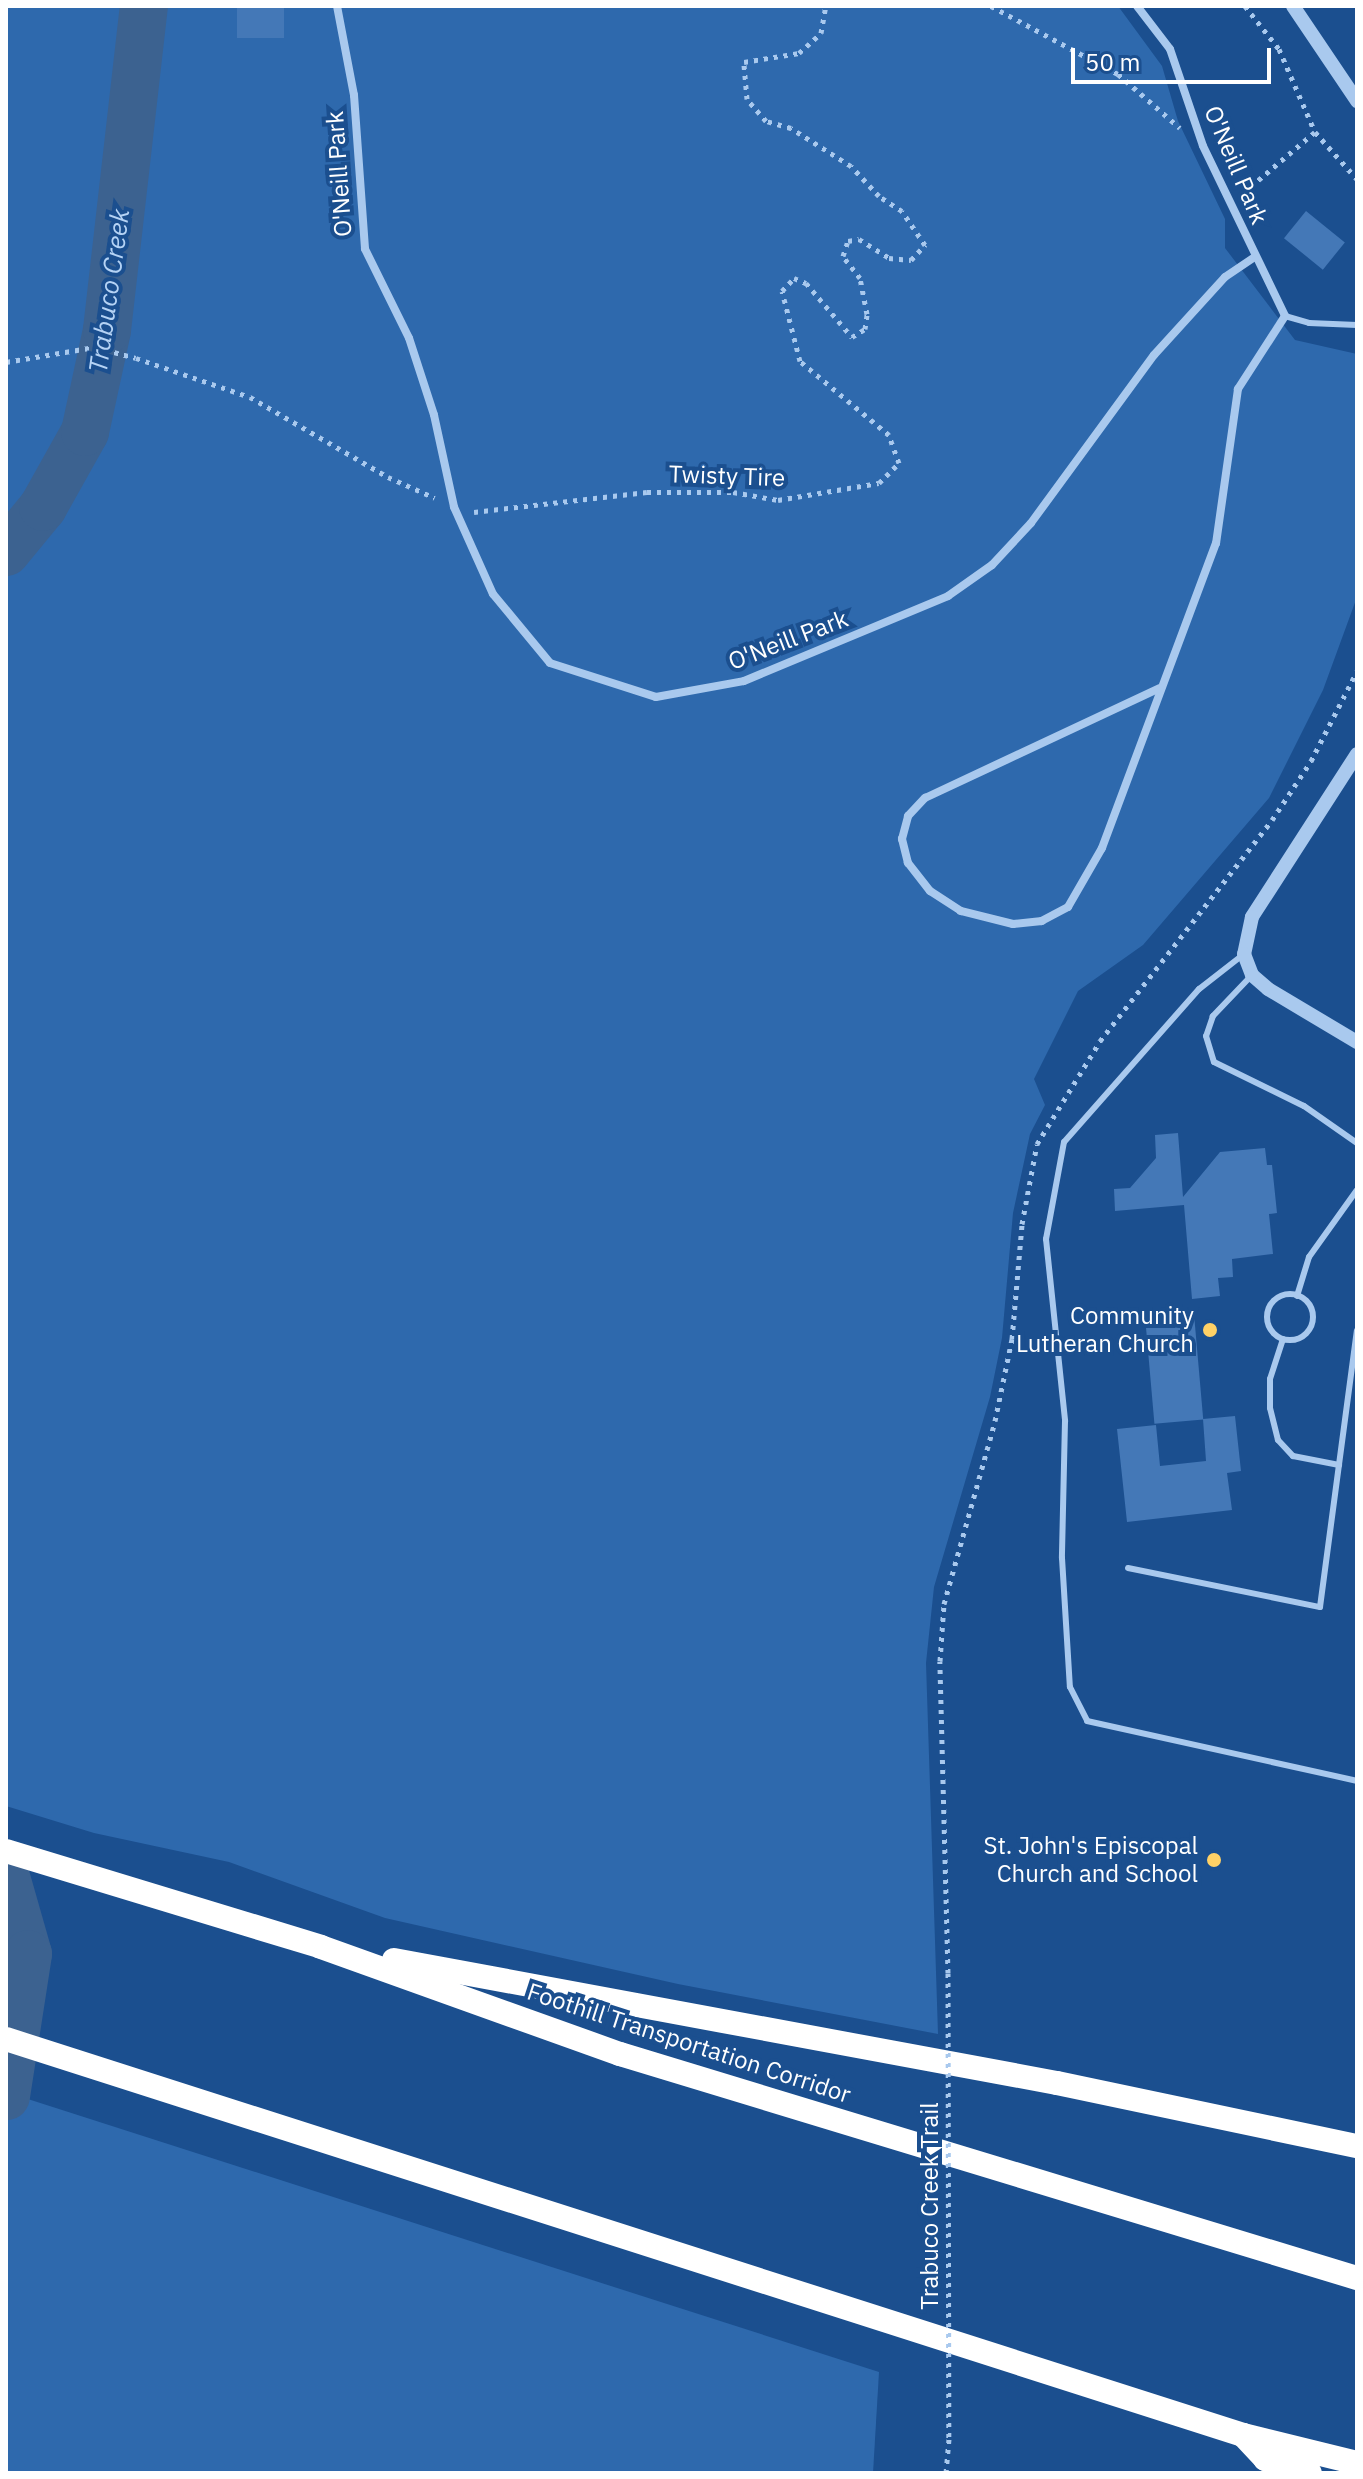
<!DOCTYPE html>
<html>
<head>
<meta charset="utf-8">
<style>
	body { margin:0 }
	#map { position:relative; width:1363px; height:2479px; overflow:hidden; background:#1b4f8f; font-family:"IBM Plex Sans",sans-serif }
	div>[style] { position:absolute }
	.green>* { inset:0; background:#2e69ad }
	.river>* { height:48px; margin:-24px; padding:0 24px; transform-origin:24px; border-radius:24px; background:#3c6290 }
	.building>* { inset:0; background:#4478b7; transform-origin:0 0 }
	.path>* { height:5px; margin-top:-2.5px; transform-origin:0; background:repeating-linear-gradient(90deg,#a9c9ee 0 4px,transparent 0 10px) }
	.service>* { height:6px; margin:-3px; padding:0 3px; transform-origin:3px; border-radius:3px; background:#a9c9ee }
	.service>.ring { margin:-3px; padding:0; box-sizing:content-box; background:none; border:6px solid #a9c9ee; border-radius:50% }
	.minor>* { height:8px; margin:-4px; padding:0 4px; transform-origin:4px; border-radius:4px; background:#a9c9ee }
	.tertiary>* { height:14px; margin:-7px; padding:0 7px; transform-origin:7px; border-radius:7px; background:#a9c9ee }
	.motorway>* { height:24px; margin:-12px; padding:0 12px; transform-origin:12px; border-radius:12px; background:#fff }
	.path-bridge>* { height:5px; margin-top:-2.5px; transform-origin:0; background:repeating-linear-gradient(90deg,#a9c9ee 0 4px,transparent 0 10px) }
	.dots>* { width:22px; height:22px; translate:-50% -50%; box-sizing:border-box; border:4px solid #1b4f8f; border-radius:50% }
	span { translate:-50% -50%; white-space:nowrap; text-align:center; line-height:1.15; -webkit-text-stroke:8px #1b4f8f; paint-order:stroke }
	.street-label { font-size:24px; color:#fff }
	.poi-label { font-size:24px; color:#fff }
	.right { translate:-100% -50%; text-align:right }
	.water-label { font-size:26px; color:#b5d3f5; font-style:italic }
	.frame { position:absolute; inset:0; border:8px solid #fff; pointer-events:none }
	.scale { position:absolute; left:1071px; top:48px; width:200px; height:36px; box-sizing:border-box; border:4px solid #fff; border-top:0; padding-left:10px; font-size:24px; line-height:28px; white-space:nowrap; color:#fff; -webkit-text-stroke:6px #1b4f8f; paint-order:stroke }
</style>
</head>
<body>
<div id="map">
	<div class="green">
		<div style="clip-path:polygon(6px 6px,1118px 6px,1162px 66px,1178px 121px,1225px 219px,1225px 248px,1295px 340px,1357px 354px,1357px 597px,1323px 690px,1269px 798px,1143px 945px,1078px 991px,1034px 1079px,1045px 1105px,1030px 1134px,1013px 1213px,1002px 1338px,990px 1397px,934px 1587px,926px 1663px,938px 2034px,678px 1984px,385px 1918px,229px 1862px,94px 1833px,6px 1806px)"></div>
		<div style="clip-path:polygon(6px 2092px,879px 2372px,873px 2473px,6px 2473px)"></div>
	</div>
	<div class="river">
		<div style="left:6px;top:552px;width:58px;rotate:-50.6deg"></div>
		<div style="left:43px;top:507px;width:86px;rotate:-60.8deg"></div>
		<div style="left:85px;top:432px;width:104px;rotate:-77.8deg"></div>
		<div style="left:107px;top:330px;width:326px;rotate:-83.5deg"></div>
		<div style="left:6px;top:1877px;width:80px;rotate:74.1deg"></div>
		<div style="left:28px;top:1954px;width:144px;rotate:98.8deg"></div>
	</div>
	<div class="building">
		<div style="left:237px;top:6px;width:47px;height:32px"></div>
		<div style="left:1306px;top:211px;width:50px;height:35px;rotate:39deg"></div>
		<div style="clip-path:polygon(1178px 1133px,1183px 1197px,1220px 1152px,1265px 1148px,1267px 1165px,1272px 1165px,1277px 1213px,1269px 1214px,1273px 1254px,1232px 1259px,1233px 1277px,1218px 1278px,1220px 1296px,1192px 1299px,1184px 1205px,1115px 1211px,1114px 1189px,1130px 1188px,1156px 1158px,1155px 1135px)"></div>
		<div style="left:1194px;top:1314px;width:106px;height:49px;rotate:85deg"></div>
		<div style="clip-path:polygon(1235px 1416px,1241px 1471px,1227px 1473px,1232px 1510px,1127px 1522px,1117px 1429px,1156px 1425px,1160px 1466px,1206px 1461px,1203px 1419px)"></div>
	</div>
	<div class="path">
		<div style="left:991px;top:6px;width:144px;rotate:28.2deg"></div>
		<div style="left:1118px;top:74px;width:82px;rotate:41.1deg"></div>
		<div style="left:1245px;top:6px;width:55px;rotate:51.7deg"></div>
		<div style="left:1279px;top:49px;width:90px;rotate:66.6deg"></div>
		<div style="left:1315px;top:132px;width:63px;rotate:48.2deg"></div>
		<div style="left:1243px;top:193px;width:94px;rotate:-40.3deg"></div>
		<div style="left:6px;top:362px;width:90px;rotate:-9.6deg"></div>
		<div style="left:95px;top:347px;width:42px;rotate:15deg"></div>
		<div style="left:136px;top:358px;width:120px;rotate:18.9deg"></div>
		<div style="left:250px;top:397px;width:160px;rotate:30.1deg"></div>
		<div style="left:388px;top:477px;width:51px;rotate:24.1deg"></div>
		<div style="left:474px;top:512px;width:174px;rotate:-6.6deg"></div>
		<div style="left:647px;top:492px;width:86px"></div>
		<div style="left:733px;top:492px;width:46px;rotate:10.1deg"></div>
		<div style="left:778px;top:500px;width:102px;rotate:-9.6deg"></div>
		<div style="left:879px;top:483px;width:28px;rotate:-45deg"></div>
		<div style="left:899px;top:463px;width:30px;rotate:-110deg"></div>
		<div style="left:889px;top:435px;width:116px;rotate:-140.3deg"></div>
		<div style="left:800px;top:361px;width:72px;rotate:-104.4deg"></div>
		<div style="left:782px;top:291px;width:18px;rotate:-47deg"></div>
		<div style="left:794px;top:278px;width:13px;rotate:23deg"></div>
		<div style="left:806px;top:283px;width:71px;rotate:49.6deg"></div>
		<div style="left:852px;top:337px;width:15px;rotate:-32deg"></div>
		<div style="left:865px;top:329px;width:15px;rotate:-82deg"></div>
		<div style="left:867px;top:314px;width:37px;rotate:-101deg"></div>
		<div style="left:860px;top:278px;width:28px;rotate:-128deg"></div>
		<div style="left:843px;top:256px;width:16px;rotate:-72deg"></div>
		<div style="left:848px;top:241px;width:11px;rotate:-10deg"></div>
		<div style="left:859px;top:239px;width:36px;rotate:32deg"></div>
		<div style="left:889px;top:258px;width:22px;rotate:5deg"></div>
		<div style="left:911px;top:260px;width:21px;rotate:-47deg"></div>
		<div style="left:925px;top:245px;width:41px;rotate:-124.1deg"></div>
		<div style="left:902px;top:211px;width:27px;rotate:-147deg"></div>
		<div style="left:879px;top:196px;width:41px;rotate:-133deg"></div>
		<div style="left:851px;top:166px;width:71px;rotate:-147.7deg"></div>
		<div style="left:791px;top:128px;width:26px;rotate:-164deg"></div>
		<div style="left:766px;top:121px;width:29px;rotate:-131deg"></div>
		<div style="left:747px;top:99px;width:37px;rotate:-95deg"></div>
		<div style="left:744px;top:62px;width:56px;rotate:-9.3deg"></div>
		<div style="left:799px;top:53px;width:30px;rotate:-42deg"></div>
		<div style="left:821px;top:33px;width:27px;rotate:-80deg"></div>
		<div style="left:948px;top:1973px;width:312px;rotate:-91.5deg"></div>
		<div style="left:940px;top:1661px;width:57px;rotate:-86deg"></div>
		<div style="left:944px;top:1604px;width:190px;rotate:-74.4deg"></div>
		<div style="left:995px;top:1421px;width:84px;rotate:-78.3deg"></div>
		<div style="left:1012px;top:1339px;width:115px;rotate:-85deg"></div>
		<div style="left:1022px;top:1224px;width:81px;rotate:-79.4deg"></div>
		<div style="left:1037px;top:1144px;width:121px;rotate:-58.5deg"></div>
		<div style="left:1100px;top:1041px;width:280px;rotate:-52.1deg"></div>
		<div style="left:1272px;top:820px;width:71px;rotate:-56.5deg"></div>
		<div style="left:1311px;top:761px;width:101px;rotate:-62.9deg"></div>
		<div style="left:946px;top:2473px;width:34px;rotate:-85deg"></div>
	</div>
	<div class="service">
		<div style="left:1285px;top:316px;width:25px;rotate:16deg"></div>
		<div style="left:1309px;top:323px;width:48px;rotate:2.4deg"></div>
		<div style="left:1244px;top:954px;width:57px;rotate:142.1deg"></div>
		<div style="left:1199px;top:989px;width:204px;rotate:131.4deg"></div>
		<div style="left:1064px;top:1142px;width:99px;rotate:100.5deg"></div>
		<div style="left:1046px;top:1239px;width:183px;rotate:84deg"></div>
		<div style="left:1065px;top:1421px;width:137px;rotate:91.3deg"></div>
		<div style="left:1062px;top:1558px;width:129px;rotate:86.5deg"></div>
		<div style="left:1070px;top:1687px;width:38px;rotate:63deg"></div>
		<div style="left:1087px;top:1721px;width:277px;rotate:12.5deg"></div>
		<div style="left:1252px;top:975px;width:57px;rotate:133.6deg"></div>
		<div style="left:1213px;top:1016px;width:21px;rotate:109deg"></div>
		<div style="left:1206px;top:1036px;width:27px;rotate:73deg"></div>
		<div style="left:1214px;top:1062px;width:100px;rotate:26.1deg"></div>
		<div style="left:1304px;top:1106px;width:65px;rotate:34.9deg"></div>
		<div class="ring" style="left:1267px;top:1294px;width:40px;height:40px"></div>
		<div style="left:1297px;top:1296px;width:41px;rotate:-72.9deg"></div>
		<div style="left:1309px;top:1257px;width:82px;rotate:-54.4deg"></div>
		<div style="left:1283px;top:1339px;width:42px;rotate:108deg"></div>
		<div style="left:1270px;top:1379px;width:29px;rotate:90deg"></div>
		<div style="left:1270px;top:1408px;width:33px;rotate:76deg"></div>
		<div style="left:1278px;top:1440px;width:22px;rotate:47deg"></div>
		<div style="left:1293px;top:1456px;width:47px;rotate:11.1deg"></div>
		<div style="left:1128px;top:1568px;width:196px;rotate:11.5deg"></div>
		<div style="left:1320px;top:1607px;width:279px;rotate:-82.4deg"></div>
	</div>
	<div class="minor">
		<div style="left:337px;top:6px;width:91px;rotate:79.2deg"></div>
		<div style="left:354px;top:95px;width:154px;rotate:85.9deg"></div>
		<div style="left:365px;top:249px;width:99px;rotate:63.7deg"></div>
		<div style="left:409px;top:338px;width:81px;rotate:72deg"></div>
		<div style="left:434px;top:415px;width:94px;rotate:77.7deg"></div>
		<div style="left:454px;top:507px;width:95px;rotate:65.9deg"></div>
		<div style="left:493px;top:594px;width:89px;rotate:50.4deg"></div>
		<div style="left:550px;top:663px;width:111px;rotate:17.8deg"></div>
		<div style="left:656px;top:697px;width:89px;rotate:-10.3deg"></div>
		<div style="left:744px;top:681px;width:221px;rotate:-22.6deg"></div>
		<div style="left:948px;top:596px;width:54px;rotate:-35.2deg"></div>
		<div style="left:992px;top:565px;width:57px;rotate:-47.1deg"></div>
		<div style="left:1031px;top:523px;width:208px;rotate:-53.8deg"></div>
		<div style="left:1154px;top:355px;width:105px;rotate:-47.7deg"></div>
		<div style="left:1225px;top:277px;width:34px;rotate:-34deg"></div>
		<div style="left:1137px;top:6px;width:54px;rotate:52.5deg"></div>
		<div style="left:1170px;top:49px;width:102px;rotate:71.2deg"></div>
		<div style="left:1203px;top:146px;width:189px;rotate:64.2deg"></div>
		<div style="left:1285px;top:316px;width:87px;rotate:122.8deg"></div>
		<div style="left:1238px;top:389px;width:156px;rotate:98.1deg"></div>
		<div style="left:1216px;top:543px;width:326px;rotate:110.5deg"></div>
		<div style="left:1102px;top:848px;width:68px;rotate:120deg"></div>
		<div style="left:1068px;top:907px;width:30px;rotate:152deg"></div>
		<div style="left:1042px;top:921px;width:29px;rotate:174deg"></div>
		<div style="left:1013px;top:924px;width:54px;rotate:-166deg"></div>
		<div style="left:961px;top:911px;width:37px;rotate:-147deg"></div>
		<div style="left:930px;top:891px;width:36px;rotate:-128deg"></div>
		<div style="left:908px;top:863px;width:25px;rotate:-104deg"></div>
		<div style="left:902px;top:839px;width:24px;rotate:-75deg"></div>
		<div style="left:908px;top:816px;width:25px;rotate:-47deg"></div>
		<div style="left:925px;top:798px;width:259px;rotate:-25.1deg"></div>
	</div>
	<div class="tertiary">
		<div style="left:1293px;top:6px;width:115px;rotate:56deg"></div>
		<div style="left:1357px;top:754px;width:194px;rotate:122.8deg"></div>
		<div style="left:1252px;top:917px;width:38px;rotate:102deg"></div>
		<div style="left:1244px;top:954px;width:22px;rotate:69deg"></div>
		<div style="left:1252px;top:975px;width:21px;rotate:41deg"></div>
		<div style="left:1268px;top:989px;width:104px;rotate:30.8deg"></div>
	</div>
	<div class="motorway">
		<div style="left:6px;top:1851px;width:329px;rotate:16.9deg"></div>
		<div style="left:321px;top:1947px;width:318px;rotate:19.7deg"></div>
		<div style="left:620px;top:2054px;width:770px;rotate:16.91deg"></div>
		<div style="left:394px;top:1960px;width:674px;rotate:10.51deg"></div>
		<div style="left:1057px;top:2083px;width:307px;rotate:11.9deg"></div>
		<div style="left:6px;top:2039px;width:1299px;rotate:17.75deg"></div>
		<div style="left:1243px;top:2435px;width:117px;rotate:13.8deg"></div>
		<div style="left:1243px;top:2435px;width:33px;rotate:47deg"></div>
		<div style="left:1265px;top:2459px;width:47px;rotate:17.3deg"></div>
	</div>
	<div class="path-bridge">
		<div style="left:948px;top:1973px;width:466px;rotate:89.9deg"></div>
	</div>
	<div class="dots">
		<div style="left:1210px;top:1330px;background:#ffd166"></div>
		<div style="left:1214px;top:1860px;background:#ffd166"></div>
	</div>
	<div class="street-label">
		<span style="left:1236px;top:165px;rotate:67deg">O'Neill Park</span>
		<span style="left:339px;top:174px;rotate:-94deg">O'Neill Park</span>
		<span style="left:727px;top:476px;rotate:2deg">Twisty Tire</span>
		<span style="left:788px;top:640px;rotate:-21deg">O'Neill Park</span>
		<span style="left:689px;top:2043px;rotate:18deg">Foothill Transportation Corridor</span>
		<span style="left:930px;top:2206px;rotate:-90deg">Trabuco Creek Trail</span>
	</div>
	<div class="poi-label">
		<span class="right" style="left:1194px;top:1330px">Community<br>Lutheran Church</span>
		<span class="right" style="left:1198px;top:1860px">St. John's Episcopal<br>Church and School</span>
	</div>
	<div class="water-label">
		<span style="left:109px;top:291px;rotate:-82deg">Trabuco Creek</span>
	</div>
	<div class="frame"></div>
	<div class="scale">50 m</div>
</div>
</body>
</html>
